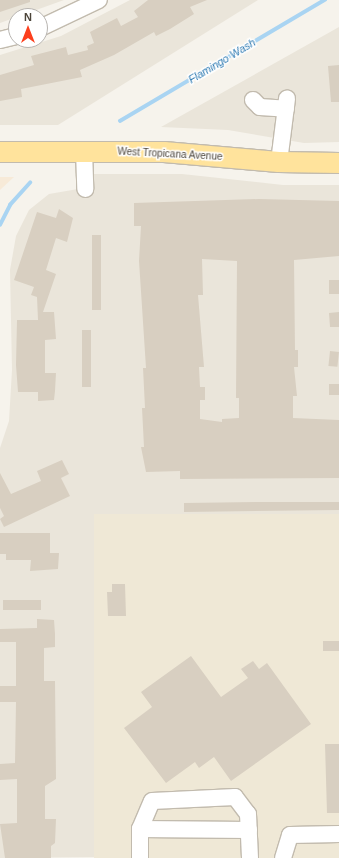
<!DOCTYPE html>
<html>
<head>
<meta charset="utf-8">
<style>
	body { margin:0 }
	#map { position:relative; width:339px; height:858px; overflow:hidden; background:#f6f3ec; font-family:Arial,sans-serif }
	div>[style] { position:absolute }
	.residential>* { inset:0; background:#eae5da }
	.commercial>* { inset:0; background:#f7ead8 }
	.education>* { inset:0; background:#efe8d6; transform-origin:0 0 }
	.stream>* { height:3.5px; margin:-1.75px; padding:0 1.75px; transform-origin:1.75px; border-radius:1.75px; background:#a9d4f2 }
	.building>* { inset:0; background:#d8cfc1; transform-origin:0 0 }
	.roads { filter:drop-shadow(1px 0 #c2bbae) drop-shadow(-1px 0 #c2bbae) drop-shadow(0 1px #c2bbae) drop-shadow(0 -1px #c2bbae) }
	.minor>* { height:16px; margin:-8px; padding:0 8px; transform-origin:8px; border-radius:8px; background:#fff }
	.major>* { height:20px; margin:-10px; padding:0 10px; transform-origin:10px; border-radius:10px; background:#ffe39c }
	span { translate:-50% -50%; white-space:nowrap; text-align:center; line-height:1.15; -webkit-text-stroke:3px #fff; paint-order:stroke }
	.street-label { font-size:10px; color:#4b4439 }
	.water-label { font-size:11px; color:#2e7ab2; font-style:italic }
	.north { position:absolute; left:8px; top:8px; width:40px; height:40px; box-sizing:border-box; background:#fff; border:1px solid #b7b4b0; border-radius:50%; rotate:0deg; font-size:11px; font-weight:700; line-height:16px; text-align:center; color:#4b4439 }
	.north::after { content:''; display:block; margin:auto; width:14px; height:18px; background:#fc3f1d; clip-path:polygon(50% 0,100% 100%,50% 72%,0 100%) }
</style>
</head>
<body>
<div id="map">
	<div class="residential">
		<div style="clip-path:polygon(0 0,64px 0,0 23px)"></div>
		<div style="clip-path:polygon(130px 0,258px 0,58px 125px,0 125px,0 55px,61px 36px)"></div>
		<div style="clip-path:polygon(339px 27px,339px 142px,304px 143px,228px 130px,161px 127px)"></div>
		<div style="clip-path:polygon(94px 174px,182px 174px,283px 185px,339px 185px,339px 514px,94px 516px,97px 857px,0 858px,0 448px,9px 421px,12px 370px,10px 270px,16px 236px,29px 210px,49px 194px,78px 189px,79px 176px)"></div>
	</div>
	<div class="commercial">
		<div style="clip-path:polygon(0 177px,14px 177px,0 190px)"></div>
	</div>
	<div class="education">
		<div style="left:339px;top:514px;width:344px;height:245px;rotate:90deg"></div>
	</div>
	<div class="stream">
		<div style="left:120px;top:121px;width:238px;rotate:-30.6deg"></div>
		<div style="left:0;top:225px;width:22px;rotate:-63deg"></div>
		<div style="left:10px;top:205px;width:30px;rotate:-48deg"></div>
	</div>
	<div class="building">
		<div style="clip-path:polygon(0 0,30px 0,30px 2px,0 12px)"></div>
		<div style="clip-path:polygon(148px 0,207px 0,190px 7px,194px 14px,170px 29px,156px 36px,154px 32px,114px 55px,80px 70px,82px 77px,21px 89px,22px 97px,0 101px,0 75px,34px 65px,31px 56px,66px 47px,68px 55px,88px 50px,87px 46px,94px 43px,90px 32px,117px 18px,121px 26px,138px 17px,134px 11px)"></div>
		<div style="clip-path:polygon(339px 65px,339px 102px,331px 102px,328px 66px)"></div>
		<div style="clip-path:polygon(evenodd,259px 199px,339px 201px,339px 256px,294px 260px,295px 350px,298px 350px,298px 367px,294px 367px,297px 396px,293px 396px,293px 418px,339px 420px,339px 478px,180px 479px,180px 471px,146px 472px,141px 447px,144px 447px,142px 408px,145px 408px,143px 368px,146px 368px,139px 261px,141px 226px,134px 226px,134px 203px,259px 199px,202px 259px,237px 261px,236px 398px,239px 398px,239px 418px,222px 419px,222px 422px,200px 419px,200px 400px,205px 400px,205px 387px,200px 387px,199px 367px,204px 367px,198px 295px,203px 295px,202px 259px)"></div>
		<div style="clip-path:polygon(59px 209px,73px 218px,67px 242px,56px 238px,46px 270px,56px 274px,43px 312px,54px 312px,56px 339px,45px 340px,45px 373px,56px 373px,55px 391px,54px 400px,38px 401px,38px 392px,18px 392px,16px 365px,17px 320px,38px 320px,37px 297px,31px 295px,34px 287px,14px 280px,37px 212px,56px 218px)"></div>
		<div style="left:92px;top:235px;width:9px;height:75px"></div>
		<div style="left:329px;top:280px;width:10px;height:14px"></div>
		<div style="clip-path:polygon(339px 312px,339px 327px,330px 327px,329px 313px)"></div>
		<div style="left:82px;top:330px;width:9px;height:57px"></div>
		<div style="left:330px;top:351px;width:9px;height:15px;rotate:6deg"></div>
		<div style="left:329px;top:384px;width:10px;height:11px"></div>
		<div style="clip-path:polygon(62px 460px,69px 474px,61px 478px,70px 496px,4px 527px,0 519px,4px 516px,0 508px,0 473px,11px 494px,41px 481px,37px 471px)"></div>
		<div style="clip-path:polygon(261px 502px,339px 502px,339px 510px,184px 512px,184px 503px)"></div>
		<div style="clip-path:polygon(0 533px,50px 533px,50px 553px,59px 553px,58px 569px,30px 571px,31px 560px,6px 560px,6px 554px,0 554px)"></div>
		<div style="clip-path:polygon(112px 584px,125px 584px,126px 616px,108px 616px,107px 592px,112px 592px)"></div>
		<div style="left:3px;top:600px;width:38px;height:10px"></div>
		<div style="clip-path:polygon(37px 619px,54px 620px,55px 634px,55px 647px,44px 648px,44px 681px,55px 681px,56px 779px,45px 786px,45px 819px,56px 819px,55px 843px,51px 846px,51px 858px,5px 858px,0 824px,17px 823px,17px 779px,0 780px,0 764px,15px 763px,16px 702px,0 702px,0 686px,16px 686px,16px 642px,0 642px,0 629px,37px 628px)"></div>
		<div style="left:323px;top:641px;width:16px;height:10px"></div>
		<div style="clip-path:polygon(191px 656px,221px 697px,248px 678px,241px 669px,253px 661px,259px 669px,267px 663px,311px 724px,231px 781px,214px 757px,199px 768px,195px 762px,166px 783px,124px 728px,152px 707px,141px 692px)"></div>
		<div style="clip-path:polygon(325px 744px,339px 744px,339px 813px,327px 813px)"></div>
	</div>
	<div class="roads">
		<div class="minor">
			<div style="left:40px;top:28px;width:65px;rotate:-25.4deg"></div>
			<div style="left:0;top:40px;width:16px;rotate:-14deg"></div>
			<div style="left:253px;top:100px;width:10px;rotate:45deg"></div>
			<div style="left:260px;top:107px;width:26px;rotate:4deg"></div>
			<div style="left:84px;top:151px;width:38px;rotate:88deg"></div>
			<div style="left:279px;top:162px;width:64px;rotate:-82.8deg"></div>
			<div style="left:140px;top:829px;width:109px;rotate:0.5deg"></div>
			<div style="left:140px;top:858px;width:29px;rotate:-90deg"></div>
			<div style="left:140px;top:829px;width:30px;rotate:-67deg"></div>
			<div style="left:152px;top:801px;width:83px;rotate:-2.8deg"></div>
			<div style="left:235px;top:797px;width:21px;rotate:53deg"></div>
			<div style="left:248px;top:814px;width:44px;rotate:87.4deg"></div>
			<div style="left:283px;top:858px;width:24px;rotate:-73deg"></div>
			<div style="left:290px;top:835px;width:49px;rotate:-1.2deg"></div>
		</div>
		<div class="major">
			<div style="left:0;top:152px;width:164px"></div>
			<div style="left:164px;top:152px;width:115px;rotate:5deg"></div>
			<div style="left:279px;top:162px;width:60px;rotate:1deg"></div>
		</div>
	</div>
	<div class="street-label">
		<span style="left:170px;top:154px;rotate:3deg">West Tropicana Avenue</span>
	</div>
	<div class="water-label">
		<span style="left:222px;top:61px;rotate:-31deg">Flamingo Wash</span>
	</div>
	<div class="north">N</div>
</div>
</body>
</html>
